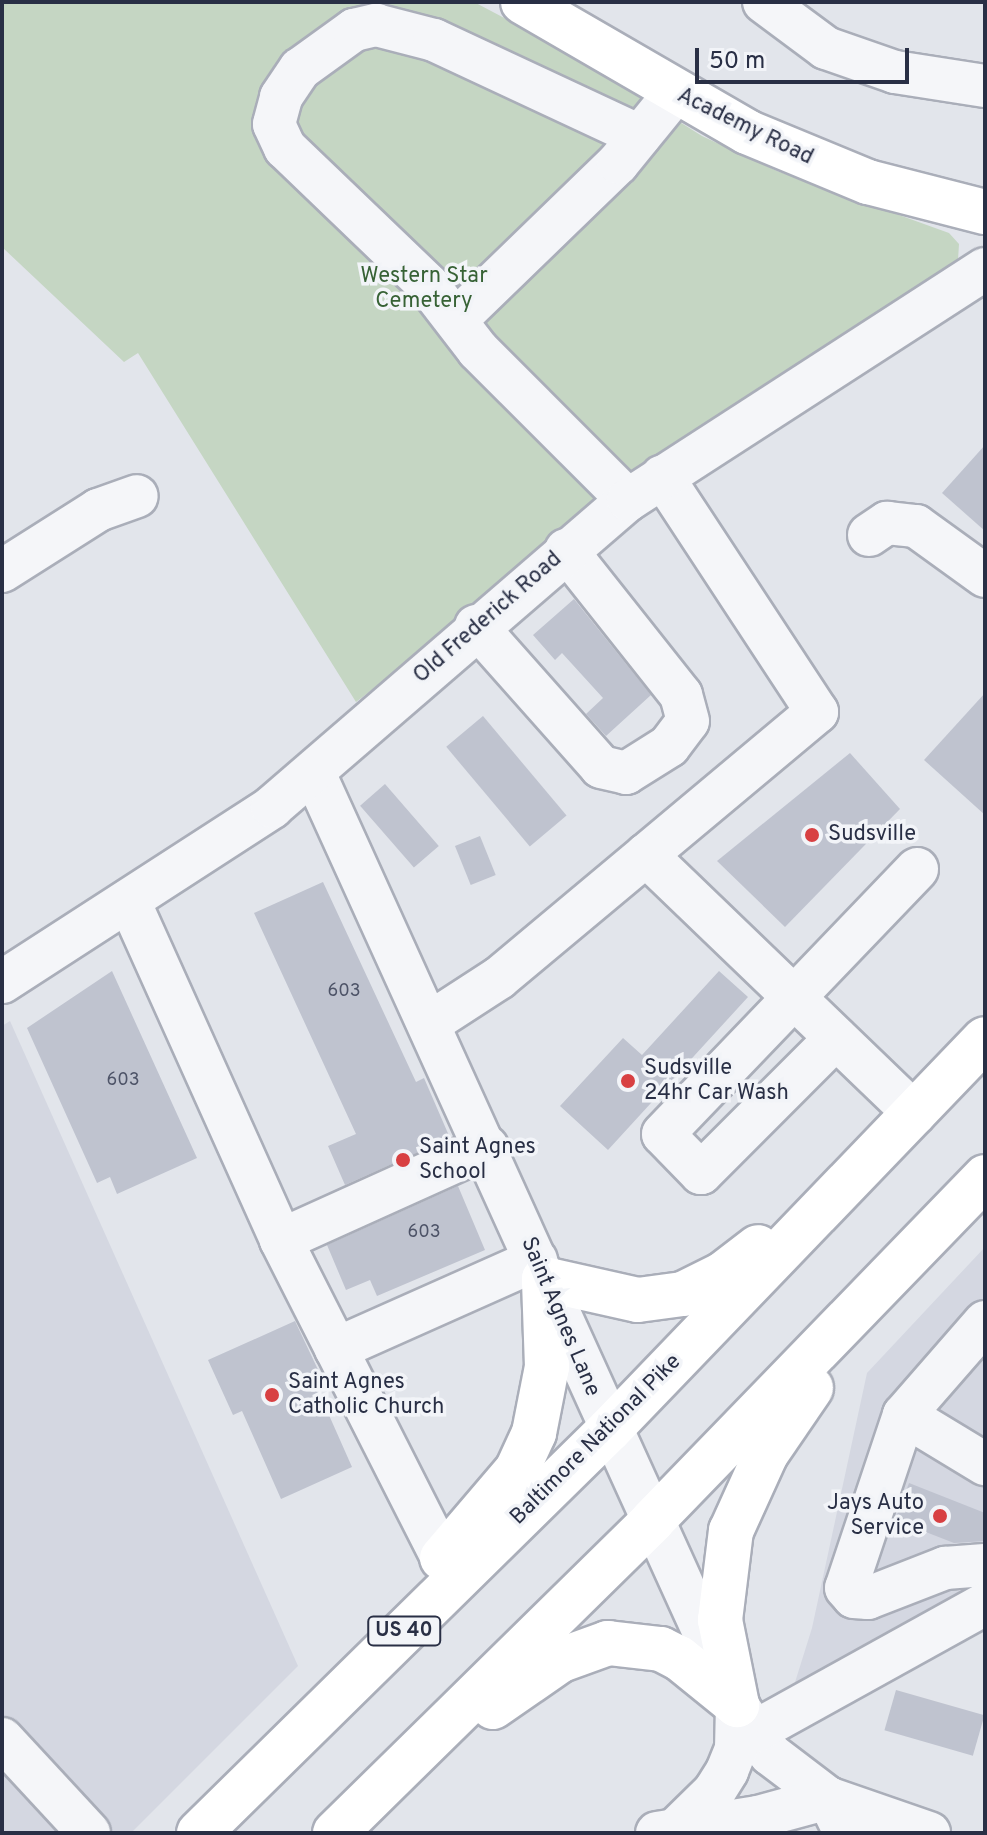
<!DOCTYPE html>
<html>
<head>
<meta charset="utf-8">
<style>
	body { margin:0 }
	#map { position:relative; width:987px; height:1835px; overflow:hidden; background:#e2e5eb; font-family:Overpass,sans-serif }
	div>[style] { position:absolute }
	.built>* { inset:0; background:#d4d7e1 }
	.green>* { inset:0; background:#c5d6c3 }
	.building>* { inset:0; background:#bfc3cf; transform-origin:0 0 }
	.roads { filter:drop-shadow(2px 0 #aaaeb9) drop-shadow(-2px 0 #aaaeb9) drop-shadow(0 2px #aaaeb9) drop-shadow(0 -2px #aaaeb9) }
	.minor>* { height:42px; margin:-21px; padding:0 21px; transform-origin:21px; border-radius:21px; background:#f5f6f9 }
	.major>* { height:44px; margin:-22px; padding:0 22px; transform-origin:22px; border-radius:22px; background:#fff }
	.dots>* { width:22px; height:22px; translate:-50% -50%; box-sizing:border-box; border:4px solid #f2f4f8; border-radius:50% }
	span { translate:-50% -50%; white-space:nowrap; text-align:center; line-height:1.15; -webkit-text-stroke:7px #f2f4f8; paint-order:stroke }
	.number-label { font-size:18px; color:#4e5468 }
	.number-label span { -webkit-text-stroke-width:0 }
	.shield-label span { padding:2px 6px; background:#f2f4f8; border:2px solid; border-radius:6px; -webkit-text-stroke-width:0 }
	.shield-label { font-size:20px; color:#292f45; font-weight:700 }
	.street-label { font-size:22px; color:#292f45 }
	.park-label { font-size:22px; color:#376235 }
	.poi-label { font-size:22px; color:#292f45 }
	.left { translate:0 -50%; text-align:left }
	.right { translate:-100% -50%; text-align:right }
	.frame { position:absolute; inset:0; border:4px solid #292f45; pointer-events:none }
	.scale { position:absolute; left:695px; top:48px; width:214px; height:36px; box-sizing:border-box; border:4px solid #292f45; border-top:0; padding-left:10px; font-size:24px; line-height:28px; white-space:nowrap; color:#292f45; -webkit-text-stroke:6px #f2f4f8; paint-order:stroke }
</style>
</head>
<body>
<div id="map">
	<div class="built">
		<div style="clip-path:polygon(10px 1021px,298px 1666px,131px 1833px,2px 1833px,2px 1026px)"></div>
		<div style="clip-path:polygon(985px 1247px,985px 1589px,791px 1695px,812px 1628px,867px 1373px)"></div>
	</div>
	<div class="green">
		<div style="clip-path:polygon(2px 2px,474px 2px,567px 51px,702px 136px,777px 171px,949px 233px,959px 244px,958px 260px,951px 272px,460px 622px,356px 702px,138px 353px,124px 362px,2px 247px)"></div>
	</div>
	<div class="building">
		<div style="clip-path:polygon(985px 445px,985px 531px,942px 493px)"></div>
		<div style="clip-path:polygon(574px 599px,651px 695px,606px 736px,586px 714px,603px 698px,562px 653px,555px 660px,533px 635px)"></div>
		<div style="clip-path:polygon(985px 693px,985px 815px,924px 760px)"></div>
		<div style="left:483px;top:716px;width:130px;height:48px;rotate:50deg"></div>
		<div style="clip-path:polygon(850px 753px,900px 809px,785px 927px,717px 861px)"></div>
		<div style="left:385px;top:784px;width:82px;height:33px;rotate:49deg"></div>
		<div style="left:480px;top:836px;width:42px;height:27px;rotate:68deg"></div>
		<div style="clip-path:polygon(323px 882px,416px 1082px,424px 1078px,450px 1138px,345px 1185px,328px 1146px,356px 1134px,254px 913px)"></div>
		<div style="clip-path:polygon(112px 971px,197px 1158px,117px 1194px,110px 1177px,97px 1183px,27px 1028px)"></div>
		<div style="clip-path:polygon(719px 971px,748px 997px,608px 1150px,560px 1106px,623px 1038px,642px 1055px)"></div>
		<div style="clip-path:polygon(458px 1186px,485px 1250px,377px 1296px,370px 1280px,346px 1290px,327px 1245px)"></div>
		<div style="clip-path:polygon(295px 1321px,321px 1376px,313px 1379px,352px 1467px,281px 1499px,242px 1411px,233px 1415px,208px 1360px)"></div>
		<div style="clip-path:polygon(909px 1483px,985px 1513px,985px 1541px,954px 1543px,895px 1520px)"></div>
		<div style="left:896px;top:1690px;width:92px;height:42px;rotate:16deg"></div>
	</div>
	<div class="roads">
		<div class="minor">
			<div style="left:764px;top:2px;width:77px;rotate:36.6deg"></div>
			<div style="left:826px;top:48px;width:73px;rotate:19.2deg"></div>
			<div style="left:895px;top:72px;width:91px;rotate:8.8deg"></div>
			<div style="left:457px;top:319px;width:224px;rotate:-44.1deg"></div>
			<div style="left:618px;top:163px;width:89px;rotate:-50.9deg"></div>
			<div style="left:628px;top:500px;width:212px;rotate:-135deg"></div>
			<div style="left:478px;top:350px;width:82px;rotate:-127.6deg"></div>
			<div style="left:428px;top:285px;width:198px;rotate:-136.2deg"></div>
			<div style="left:285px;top:148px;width:26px;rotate:-115deg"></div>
			<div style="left:274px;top:124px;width:28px;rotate:-75deg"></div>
			<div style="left:281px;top:97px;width:34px;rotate:-56deg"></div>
			<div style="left:300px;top:69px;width:67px;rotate:-35.8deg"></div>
			<div style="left:354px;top:30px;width:23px;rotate:-13deg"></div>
			<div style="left:376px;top:25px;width:60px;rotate:14.5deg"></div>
			<div style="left:434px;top:40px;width:227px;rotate:25deg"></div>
			<div style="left:869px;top:535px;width:22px;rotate:-34deg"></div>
			<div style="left:887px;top:523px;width:29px;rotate:6deg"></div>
			<div style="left:916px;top:526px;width:85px;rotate:35.9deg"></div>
			<div style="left:2px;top:571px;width:114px;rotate:-32.4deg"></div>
			<div style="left:98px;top:510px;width:41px;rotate:-19.7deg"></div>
			<div style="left:476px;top:626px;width:188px;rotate:48.4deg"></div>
			<div style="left:601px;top:767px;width:26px;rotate:13deg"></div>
			<div style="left:626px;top:773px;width:51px;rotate:-32.1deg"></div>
			<div style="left:669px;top:746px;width:31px;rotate:-53deg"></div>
			<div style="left:688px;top:721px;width:27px;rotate:-105deg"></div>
			<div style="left:681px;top:695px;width:185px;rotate:-128.4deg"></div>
			<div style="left:314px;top:773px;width:1024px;rotate:65.59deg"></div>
			<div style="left:737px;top:1705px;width:59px;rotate:56deg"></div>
			<div style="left:770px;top:1754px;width:73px;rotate:37.2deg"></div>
			<div style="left:828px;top:1798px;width:39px;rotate:64deg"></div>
			<div style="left:646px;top:855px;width:223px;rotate:-39.9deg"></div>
			<div style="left:817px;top:712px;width:282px;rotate:-123.3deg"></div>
			<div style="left:129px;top:901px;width:372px;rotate:65.8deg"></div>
			<div style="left:281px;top:1240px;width:356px;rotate:63.1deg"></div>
			<div style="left:2px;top:982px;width:322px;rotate:-32.9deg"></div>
			<div style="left:272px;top:807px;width:470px;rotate:-40.8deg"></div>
			<div style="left:628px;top:500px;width:425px;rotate:-32.9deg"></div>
			<div style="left:431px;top:1022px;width:81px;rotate:-32.9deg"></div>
			<div style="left:499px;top:978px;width:192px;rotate:-39.9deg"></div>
			<div style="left:646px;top:855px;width:373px;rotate:43.9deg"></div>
			<div style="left:836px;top:1038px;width:191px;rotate:135deg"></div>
			<div style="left:701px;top:1173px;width:54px;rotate:-134.3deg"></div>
			<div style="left:663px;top:1134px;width:367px;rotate:-46.2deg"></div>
			<div style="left:281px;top:1240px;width:226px;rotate:-24.3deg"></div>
			<div style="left:985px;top:1322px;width:123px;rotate:131.1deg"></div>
			<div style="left:904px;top:1415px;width:95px;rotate:31.2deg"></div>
			<div style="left:336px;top:1349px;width:219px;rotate:-24deg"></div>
			<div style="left:904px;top:1415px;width:182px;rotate:108.5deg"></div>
			<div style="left:846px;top:1588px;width:12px;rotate:48deg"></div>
			<div style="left:854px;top:1597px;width:14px;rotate:4deg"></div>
			<div style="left:868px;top:1598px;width:83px;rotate:-21.3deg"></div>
			<div style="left:945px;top:1568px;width:40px;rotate:-4.3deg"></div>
			<div style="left:754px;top:1732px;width:264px;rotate:-29deg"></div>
			<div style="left:2px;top:1739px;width:128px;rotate:47.2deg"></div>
			<div style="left:828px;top:1798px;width:107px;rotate:19.1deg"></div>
			<div style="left:674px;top:1831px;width:56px;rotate:-44.3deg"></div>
			<div style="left:714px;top:1792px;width:25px;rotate:-58deg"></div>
			<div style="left:727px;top:1771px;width:24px;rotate:-68deg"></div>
			<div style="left:736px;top:1749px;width:44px;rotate:-88.7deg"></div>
			<div style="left:657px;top:1833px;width:102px;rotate:-9deg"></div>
			<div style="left:758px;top:1817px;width:73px;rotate:-15.2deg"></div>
		</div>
		<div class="major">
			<div style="left:523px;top:2px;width:259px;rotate:30.1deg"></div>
			<div style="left:747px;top:132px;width:131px;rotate:22.5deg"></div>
			<div style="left:868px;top:182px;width:121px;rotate:14.4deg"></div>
			<div style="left:442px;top:1558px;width:116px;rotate:-49.6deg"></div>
			<div style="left:517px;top:1470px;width:41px;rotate:-65.3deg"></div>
			<div style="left:534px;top:1433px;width:67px;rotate:-78.9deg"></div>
			<div style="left:547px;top:1367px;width:88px;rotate:-92deg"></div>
			<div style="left:544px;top:1279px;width:96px;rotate:12.6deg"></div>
			<div style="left:638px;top:1300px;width:45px;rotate:-7.6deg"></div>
			<div style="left:683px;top:1294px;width:45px;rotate:-26.6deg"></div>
			<div style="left:723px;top:1274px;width:44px;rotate:-37.6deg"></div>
			<div style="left:737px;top:1705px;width:87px;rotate:-101.3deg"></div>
			<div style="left:720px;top:1620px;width:90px;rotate:-83deg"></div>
			<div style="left:731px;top:1531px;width:85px;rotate:-65.6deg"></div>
			<div style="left:766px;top:1454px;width:80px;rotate:-55.7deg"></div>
			<div style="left:493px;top:1707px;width:83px;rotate:-34.7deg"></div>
			<div style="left:561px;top:1660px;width:50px;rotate:-19.9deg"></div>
			<div style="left:608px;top:1643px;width:53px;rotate:6.5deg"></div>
			<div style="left:661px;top:1649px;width:20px;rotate:27deg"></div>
			<div style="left:679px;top:1658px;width:75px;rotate:39deg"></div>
			<div style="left:199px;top:1833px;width:575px;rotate:-44.51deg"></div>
			<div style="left:609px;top:1430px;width:542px;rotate:-46.12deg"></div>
			<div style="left:335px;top:1833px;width:445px;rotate:-44.5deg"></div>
			<div style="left:652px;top:1521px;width:479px;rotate:-45.9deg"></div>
		</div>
	</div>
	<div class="dots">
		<div style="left:812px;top:835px;background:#d84042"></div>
		<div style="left:628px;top:1081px;background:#d84042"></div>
		<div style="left:403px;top:1160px;background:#d84042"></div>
		<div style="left:272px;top:1395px;background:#d84042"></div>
		<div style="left:940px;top:1516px;background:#d84042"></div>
	</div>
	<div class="number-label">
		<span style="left:344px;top:992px">603</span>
		<span style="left:123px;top:1081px">603</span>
		<span style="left:424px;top:1233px">603</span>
	</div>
	<div class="shield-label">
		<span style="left:404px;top:1631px">US 40</span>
	</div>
	<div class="street-label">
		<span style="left:745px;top:127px;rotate:26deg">Academy Road</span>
		<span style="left:488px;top:618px;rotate:-41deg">Old Frederick Road</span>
		<span style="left:560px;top:1317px;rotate:67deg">Saint Agnes Lane</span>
		<span style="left:596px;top:1440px;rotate:-45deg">Baltimore National Pike</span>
	</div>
	<div class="park-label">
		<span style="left:424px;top:289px">Western Star<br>Cemetery</span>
	</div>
	<div class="poi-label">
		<span class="left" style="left:828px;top:835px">Sudsville</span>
		<span class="left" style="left:644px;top:1081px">Sudsville<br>24hr Car Wash</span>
		<span class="left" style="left:419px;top:1160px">Saint Agnes<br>School</span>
		<span class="left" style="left:288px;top:1395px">Saint Agnes<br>Catholic Church</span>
		<span class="right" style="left:924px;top:1516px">Jays Auto<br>Service</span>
	</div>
	<div class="frame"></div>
	<div class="scale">50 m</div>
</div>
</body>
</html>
